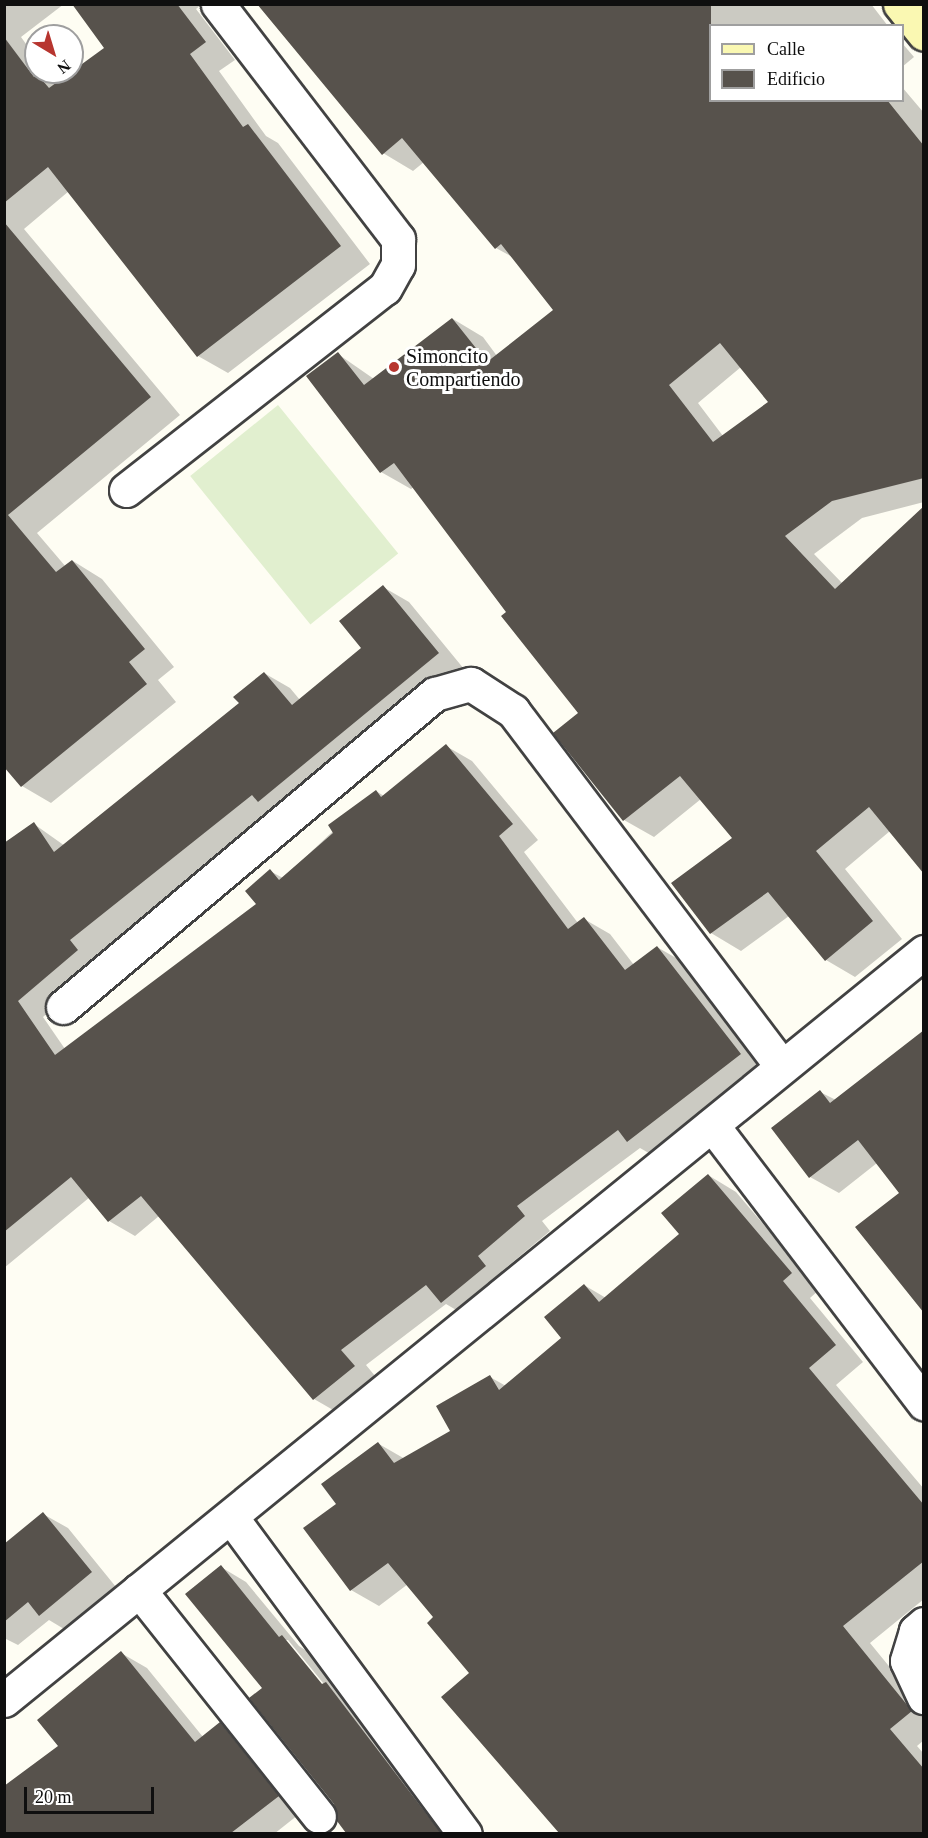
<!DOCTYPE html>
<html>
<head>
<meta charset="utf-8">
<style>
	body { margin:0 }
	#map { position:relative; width:928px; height:1838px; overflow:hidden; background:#fefdf3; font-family:"Times New Roman",serif }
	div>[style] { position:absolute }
	.pitch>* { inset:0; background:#e1efcf; transform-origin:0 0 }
	.shadow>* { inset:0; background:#0003 }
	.building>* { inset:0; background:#57524c }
	.roads { filter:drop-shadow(2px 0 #424242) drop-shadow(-2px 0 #424242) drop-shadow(0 2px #424242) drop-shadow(0 -2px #424242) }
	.street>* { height:33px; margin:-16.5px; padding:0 16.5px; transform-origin:16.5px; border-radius:16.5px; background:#fff }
	.secondary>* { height:33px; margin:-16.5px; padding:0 16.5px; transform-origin:16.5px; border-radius:16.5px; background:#faf8b2 }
	.dots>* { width:16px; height:16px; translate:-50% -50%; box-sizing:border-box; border:3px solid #fff; border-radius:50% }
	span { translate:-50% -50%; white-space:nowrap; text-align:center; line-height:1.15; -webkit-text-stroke:6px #fff; paint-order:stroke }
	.poi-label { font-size:20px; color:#0f0f0f }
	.left { translate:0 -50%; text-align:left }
	.frame { position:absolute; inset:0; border:6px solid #0f0f0f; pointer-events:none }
	.legend { position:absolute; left:709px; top:24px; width:195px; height:78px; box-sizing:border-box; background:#fff; border:2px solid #9f9f9f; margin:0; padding:8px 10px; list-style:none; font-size:18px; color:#0f0f0f }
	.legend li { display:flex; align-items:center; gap:12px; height:30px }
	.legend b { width:30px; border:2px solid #9f9f9f }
	.north { position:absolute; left:24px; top:24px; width:60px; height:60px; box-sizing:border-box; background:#fff; border:2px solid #9f9f9f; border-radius:50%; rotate:142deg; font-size:16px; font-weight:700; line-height:24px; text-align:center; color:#0f0f0f }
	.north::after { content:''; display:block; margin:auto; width:21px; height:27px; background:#b7352f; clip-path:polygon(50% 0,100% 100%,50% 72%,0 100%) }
	.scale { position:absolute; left:24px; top:1787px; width:130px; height:27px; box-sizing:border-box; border:3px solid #0f0f0f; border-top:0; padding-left:8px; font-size:18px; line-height:21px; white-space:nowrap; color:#0f0f0f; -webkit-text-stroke:4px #fff; paint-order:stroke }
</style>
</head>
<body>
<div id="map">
	<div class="pitch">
		<div style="left:278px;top:405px;width:191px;height:113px;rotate:51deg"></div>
	</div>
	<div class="shadow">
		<div style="clip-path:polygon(4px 4px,64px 4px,21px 37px,36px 58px,36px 72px,46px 72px,56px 85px,106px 48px,74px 4px,202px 4px,196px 9px,235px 60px,219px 71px,266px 136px,278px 143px,370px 264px,228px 373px,198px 356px,69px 191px,24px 229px,180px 415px,37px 533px,66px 567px,73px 561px,102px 579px,174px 667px,158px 680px,176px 702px,51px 803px,22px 786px,4px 765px)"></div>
		<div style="clip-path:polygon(evenodd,274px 4px,871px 4px,888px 26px,710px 26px,710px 100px,902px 100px,902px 87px,924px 113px,924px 502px,862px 518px,814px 554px,843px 584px,890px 831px,845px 869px,902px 939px,855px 977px,826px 960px,789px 916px,741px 951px,711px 933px,734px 839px,701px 799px,654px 837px,624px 820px,581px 713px,414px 487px,411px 489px,381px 472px,338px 354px,374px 379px,453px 319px,483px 337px,497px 356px,556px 310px,514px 258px,496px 248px,424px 162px,413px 171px,383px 153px,264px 12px,274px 4px,741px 367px,770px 402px,723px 436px,698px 403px,741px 367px)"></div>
		<div style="clip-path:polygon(902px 43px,914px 57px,902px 67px)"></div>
		<div style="clip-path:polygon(383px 587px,409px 602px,464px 669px,276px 811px,95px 956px,103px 965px,43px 1017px,65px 1049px,258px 904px,270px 871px,283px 878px,376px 791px,384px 796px,446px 746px,472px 761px,538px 840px,524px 852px,578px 923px,584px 919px,610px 934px,634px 965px,657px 947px,683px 962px,766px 1069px,654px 1156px,640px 1148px,542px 1221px,550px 1231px,502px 1271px,511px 1281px,468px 1317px,446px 1304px,366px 1365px,380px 1382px,340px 1414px,314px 1399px,159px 1216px,135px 1236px,109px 1221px,90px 1197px,4px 1268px,4px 844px,34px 824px,65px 846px,241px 704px,264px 673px,290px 688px,300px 700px,363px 648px)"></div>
		<div style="clip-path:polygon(820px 1092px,836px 1100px,901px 1193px,877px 1163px,839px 1193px,810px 1177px)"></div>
		<div style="clip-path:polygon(708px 1175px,736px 1192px,819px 1290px,810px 1298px,863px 1362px,836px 1385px,924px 1489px,924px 1599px,870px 1643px,924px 1709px,924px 1740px,917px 1746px,924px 1754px,924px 1818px,905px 1834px,561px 1834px,443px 1697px,471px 1673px,435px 1617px,408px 1584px,379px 1606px,351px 1590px,338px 1504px,379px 1444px,405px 1459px,452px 1431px,490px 1377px,506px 1386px,564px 1338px,584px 1285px,606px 1298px,681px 1235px)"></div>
		<div style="clip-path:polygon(43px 1514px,68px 1528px,116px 1587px,64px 1629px,49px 1620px,18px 1645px,4px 1638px,4px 1546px)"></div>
		<div style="clip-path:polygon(evenodd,221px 1567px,246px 1582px,299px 1646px,307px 1651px,453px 1834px,348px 1834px,338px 1821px,335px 1804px,264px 1688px,221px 1567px,284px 1640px,288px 1640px,328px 1689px,326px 1691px,284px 1640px)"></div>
		<div style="clip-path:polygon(121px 1653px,147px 1668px,203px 1737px,220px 1724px,245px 1738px,303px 1811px,274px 1834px,4px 1834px,4px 1788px,60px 1746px)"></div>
	</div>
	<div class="building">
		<div style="clip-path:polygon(72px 4px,177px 4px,206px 42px,190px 54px,243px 127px,248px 124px,341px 246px,197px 357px,48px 167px,4px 203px,4px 37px,34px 77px,37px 74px,49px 88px,104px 48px)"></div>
		<div style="clip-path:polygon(evenodd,257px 4px,711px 4px,711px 100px,887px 100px,924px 146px,924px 478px,832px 501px,785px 536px,835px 589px,924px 506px,924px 874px,869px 807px,816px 851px,873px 921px,825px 961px,768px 892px,710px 934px,671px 883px,732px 838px,680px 776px,623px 821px,553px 733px,578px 713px,501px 616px,506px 612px,394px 463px,380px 473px,306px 376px,338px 352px,364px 385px,452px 318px,487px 362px,553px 310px,501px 244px,495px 249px,402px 138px,382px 155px,257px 4px,720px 343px,768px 402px,713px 442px,669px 385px,720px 343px)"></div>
		<div style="clip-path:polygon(4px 222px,151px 397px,8px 515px,56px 572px,72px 560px,145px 649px,129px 662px,147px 684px,21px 787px,4px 767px)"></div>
		<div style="clip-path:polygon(383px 585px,439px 653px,258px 802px,252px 795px,70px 940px,78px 950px,18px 1001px,55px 1055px,256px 904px,245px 891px,270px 869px,279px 880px,333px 833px,328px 825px,376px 790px,381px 797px,446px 744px,513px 824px,499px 836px,568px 929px,584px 917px,625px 970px,657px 946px,741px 1054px,627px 1142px,618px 1130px,517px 1206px,525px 1216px,478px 1256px,486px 1266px,441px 1303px,426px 1285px,341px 1350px,355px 1366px,313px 1400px,141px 1196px,108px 1222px,71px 1177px,4px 1232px,4px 843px,34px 822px,54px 852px,239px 703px,233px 697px,264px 672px,292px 705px,361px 648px,339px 621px)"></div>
		<div style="clip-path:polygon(924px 1030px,924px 1313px,855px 1227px,899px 1193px,858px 1140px,809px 1178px,771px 1128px,820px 1090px,830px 1103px)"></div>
		<div style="clip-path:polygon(708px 1174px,792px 1273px,783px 1281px,836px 1345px,809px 1368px,924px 1505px,924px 1561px,843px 1626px,912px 1711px,890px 1729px,924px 1769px,924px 1833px,559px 1833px,441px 1697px,469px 1673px,427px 1623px,433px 1617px,388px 1563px,350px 1591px,303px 1528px,336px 1504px,321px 1484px,378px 1442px,394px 1463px,450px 1431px,436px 1406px,490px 1375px,499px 1390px,561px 1338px,544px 1317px,584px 1284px,599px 1302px,679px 1234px,661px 1213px)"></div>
		<div style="clip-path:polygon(43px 1512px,92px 1572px,39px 1616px,28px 1602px,4px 1622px,4px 1544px)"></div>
		<div style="clip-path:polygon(221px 1565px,279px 1637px,282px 1635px,322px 1684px,326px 1682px,441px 1833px,346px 1833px,337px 1821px,334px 1804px,249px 1698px,262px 1688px,185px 1594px)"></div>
		<div style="clip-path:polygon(121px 1651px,195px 1742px,220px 1722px,279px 1796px,231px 1833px,4px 1833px,4px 1786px,58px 1746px,37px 1720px)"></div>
	</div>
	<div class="roads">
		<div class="street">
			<div style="left:126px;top:490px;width:328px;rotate:-38deg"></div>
			<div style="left:385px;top:288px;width:26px;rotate:-61deg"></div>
			<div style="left:398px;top:265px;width:26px;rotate:-90deg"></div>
			<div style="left:398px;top:239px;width:296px;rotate:-127.5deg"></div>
			<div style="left:63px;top:1007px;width:486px;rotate:-40.1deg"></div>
			<div style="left:435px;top:694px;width:37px;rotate:-16deg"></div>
			<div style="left:471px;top:684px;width:50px;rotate:32.7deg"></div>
			<div style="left:513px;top:711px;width:445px;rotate:52.9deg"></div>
			<div style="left:712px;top:1125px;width:350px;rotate:52.7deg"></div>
			<div style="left:231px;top:1517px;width:394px;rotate:53.6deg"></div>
			<div style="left:139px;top:1590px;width:289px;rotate:51.5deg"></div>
			<div style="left:924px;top:1624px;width:11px;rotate:139deg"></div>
			<div style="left:916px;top:1631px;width:31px;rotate:107deg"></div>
			<div style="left:907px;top:1661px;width:40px;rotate:65deg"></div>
			<div style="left:4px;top:1700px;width:1186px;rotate:-39.11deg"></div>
		</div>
		<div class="secondary">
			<div style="left:900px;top:4px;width:38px;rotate:51deg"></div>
		</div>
	</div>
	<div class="dots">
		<div style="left:394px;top:367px;background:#b7352f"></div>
	</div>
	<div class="poi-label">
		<span class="left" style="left:406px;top:368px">Simoncito<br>Compartiendo</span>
	</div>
	<div class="frame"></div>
	<ul class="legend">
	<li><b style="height:8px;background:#faf8b2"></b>Calle</li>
	<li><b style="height:16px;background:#57524c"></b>Edificio</li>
	</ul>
	<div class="north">N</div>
	<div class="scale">20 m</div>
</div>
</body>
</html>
